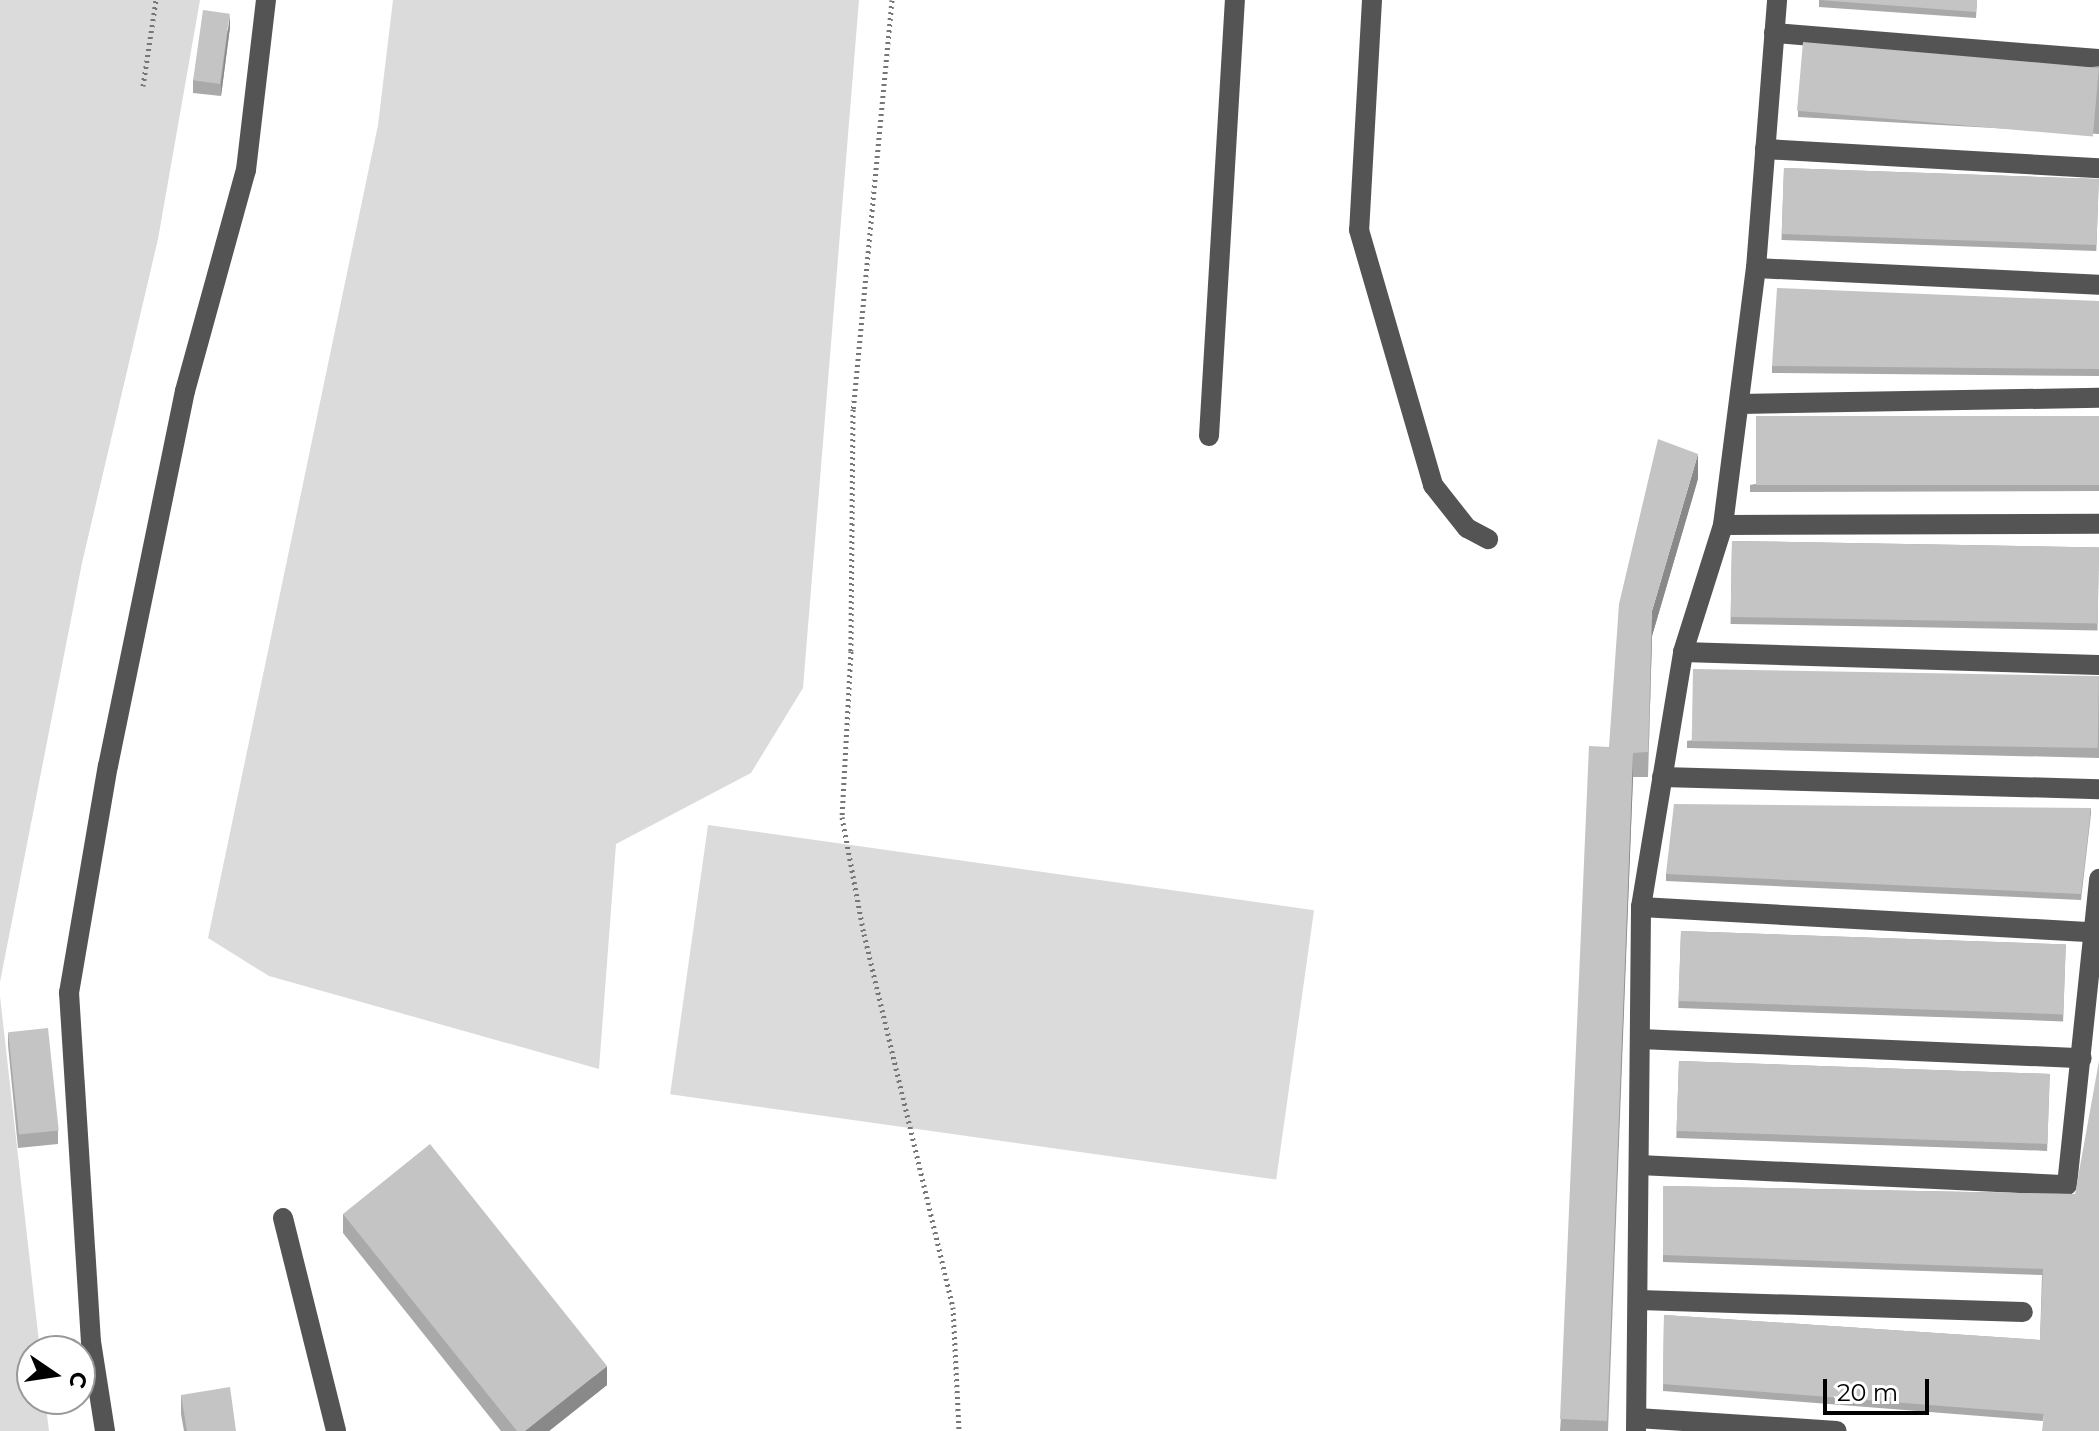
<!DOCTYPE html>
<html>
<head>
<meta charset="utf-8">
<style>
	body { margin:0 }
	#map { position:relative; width:2099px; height:1431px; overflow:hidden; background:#fff; font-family:Montserrat,sans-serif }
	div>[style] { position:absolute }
	.green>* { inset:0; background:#dbdbdb; transform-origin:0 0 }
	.path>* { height:5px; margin-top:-2.5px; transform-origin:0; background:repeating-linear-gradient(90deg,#767676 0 2px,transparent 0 6px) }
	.minor>* { height:20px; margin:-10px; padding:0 10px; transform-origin:10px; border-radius:10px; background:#545454 }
	.wall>* { inset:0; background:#a9a9a9; transform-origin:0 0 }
	.shaded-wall>* { inset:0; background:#898989; transform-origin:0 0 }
	.building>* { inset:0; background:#c4c4c4; transform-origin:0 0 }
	span { translate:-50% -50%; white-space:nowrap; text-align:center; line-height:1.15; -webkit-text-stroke:6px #fff; paint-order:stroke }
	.north { position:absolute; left:16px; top:1335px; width:80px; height:80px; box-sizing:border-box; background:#fff; border:2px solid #999; border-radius:50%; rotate:103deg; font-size:22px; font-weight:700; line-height:32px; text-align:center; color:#000 }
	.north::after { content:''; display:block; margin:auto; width:28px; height:36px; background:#000; clip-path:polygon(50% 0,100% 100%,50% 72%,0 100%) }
	.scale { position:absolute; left:1823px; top:1379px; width:106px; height:36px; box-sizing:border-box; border:4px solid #000; border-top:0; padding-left:10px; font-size:24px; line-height:28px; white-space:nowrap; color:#000; -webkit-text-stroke:6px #fff; paint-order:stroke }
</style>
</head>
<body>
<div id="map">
	<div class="green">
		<div style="clip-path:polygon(0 0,200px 0,158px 239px,82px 563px,0 982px)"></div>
		<div style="clip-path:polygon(393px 0,859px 0,803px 688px,751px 773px,616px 844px,599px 1069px,269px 976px,208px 938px,378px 125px)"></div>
		<div style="left:708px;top:825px;width:612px;height:272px;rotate:8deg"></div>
		<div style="clip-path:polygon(0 996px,40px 1351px,32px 1351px,32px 1399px,45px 1399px,49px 1431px,0 1431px)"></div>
	</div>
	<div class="path">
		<div style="left:892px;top:0;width:411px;rotate:95.4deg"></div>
		<div style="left:853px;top:409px;width:242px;rotate:90.5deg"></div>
		<div style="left:851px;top:651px;width:166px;rotate:93.1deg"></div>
		<div style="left:842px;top:817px;width:119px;rotate:79.4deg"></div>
		<div style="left:864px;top:934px;width:383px;rotate:76.6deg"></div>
		<div style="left:953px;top:1307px;width:124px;rotate:87.2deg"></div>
		<div style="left:143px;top:86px;width:87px;rotate:-81.4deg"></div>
	</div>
	<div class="minor">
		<div style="left:1372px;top:0;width:230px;rotate:93.2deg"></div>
		<div style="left:1359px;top:230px;width:266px;rotate:73.8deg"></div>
		<div style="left:1433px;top:485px;width:55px;rotate:51.7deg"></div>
		<div style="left:1467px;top:528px;width:24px;rotate:28deg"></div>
		<div style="left:1774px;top:33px;width:326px;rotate:4.6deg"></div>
		<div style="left:1765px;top:149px;width:335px;rotate:3.3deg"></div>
		<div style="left:1756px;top:268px;width:343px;rotate:2.8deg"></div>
		<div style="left:1740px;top:404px;width:359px;rotate:-1deg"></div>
		<div style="left:1209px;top:436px;width:437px;rotate:-86.6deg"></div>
		<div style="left:1723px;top:525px;width:376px;rotate:-0.2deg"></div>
		<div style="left:1683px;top:652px;width:416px;rotate:1.8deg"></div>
		<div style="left:1662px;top:777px;width:437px;rotate:1.6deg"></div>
		<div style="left:1641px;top:907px;width:451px;rotate:3.2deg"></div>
		<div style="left:1640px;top:1039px;width:442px;rotate:2.5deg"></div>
		<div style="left:1639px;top:1165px;width:428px;rotate:2.7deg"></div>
		<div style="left:2067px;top:1185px;width:308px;rotate:-84deg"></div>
		<div style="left:283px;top:1218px;width:219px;rotate:76deg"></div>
		<div style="left:1639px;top:1300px;width:384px;rotate:1.8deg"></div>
		<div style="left:1637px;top:1418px;width:200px;rotate:3.7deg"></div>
		<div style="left:105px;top:1431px;width:90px;rotate:-98.9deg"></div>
		<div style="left:91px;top:1342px;width:350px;rotate:-93.6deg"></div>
		<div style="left:69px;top:993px;width:230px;rotate:-80.3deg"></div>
		<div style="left:108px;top:766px;width:383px;rotate:-78.4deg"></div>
		<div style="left:185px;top:391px;width:229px;rotate:-74.6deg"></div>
		<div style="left:246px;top:170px;width:171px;rotate:-83.3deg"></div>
		<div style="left:1636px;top:1431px;width:524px;rotate:-89.45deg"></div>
		<div style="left:1641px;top:907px;width:258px;rotate:-80.6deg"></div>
		<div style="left:1683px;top:652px;width:133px;rotate:-72.5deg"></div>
		<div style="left:1723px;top:525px;width:259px;rotate:-82.7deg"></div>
		<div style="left:1756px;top:268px;width:269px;rotate:-85.5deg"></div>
	</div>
	<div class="wall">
		<div style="clip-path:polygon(1819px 0,1977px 0,1976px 18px,1819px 7px)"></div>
		<div style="clip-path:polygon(230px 27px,221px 96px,193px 93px,193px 80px)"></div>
		<div style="clip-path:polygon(2099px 66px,2099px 134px,1798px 117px,1798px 111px)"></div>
		<div style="left:1784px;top:168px;width:315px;height:72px;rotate:2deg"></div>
		<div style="clip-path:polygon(2099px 301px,2099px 376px,1772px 373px,1772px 366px)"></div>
		<div style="clip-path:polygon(2099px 416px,2099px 491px,1750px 492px,1750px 485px)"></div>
		<div style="clip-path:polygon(1698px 479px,1652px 636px,1648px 777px,1633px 777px,1608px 1431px,1560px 1431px,1609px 747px)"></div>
		<div style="left:1732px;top:541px;width:367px;height:83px;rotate:1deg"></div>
		<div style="clip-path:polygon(2099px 677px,2099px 758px,1687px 748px,1687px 741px)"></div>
		<div style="clip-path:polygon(2091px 814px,2081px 900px,1666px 881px,1666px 874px)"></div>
		<div style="left:1681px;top:931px;width:385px;height:77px;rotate:2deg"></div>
		<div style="clip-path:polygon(8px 1032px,58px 1131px,58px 1144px,18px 1148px,8px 1045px)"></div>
		<div style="left:1679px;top:1061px;width:371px;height:77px;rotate:2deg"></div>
		<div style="clip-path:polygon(1663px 1186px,2075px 1194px,2043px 1421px,1663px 1391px,1664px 1315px,2040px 1340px,2042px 1275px,1663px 1262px)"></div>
		<div style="clip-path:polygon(343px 1214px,607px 1385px,549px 1431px,501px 1431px,343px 1233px)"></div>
		<div style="clip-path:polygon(181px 1395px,236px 1431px,184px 1431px,181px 1414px)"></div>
	</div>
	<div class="shaded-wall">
		<div style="clip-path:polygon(230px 14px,230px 27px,221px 96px,221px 84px)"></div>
		<div style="clip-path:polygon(1698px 454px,1698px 479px,1652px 636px,1648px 777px,1652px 611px)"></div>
		<div style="clip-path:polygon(1633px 753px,1633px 777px,1607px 1431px)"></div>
		<div style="left:2091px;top:808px;width:6px;height:87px;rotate:90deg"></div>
		<div style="clip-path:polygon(607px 1366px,607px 1385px,549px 1431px,525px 1431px)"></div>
	</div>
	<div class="building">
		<div style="clip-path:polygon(1819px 0,1977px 0,1976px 12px)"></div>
		<div style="left:203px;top:10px;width:27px;height:71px;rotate:8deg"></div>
		<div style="left:1803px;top:42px;width:297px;height:69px;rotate:5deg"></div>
		<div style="left:1784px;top:168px;width:315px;height:66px;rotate:2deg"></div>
		<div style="clip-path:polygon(1777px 288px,2099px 301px,2099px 369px,1772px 366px)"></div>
		<div style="left:2099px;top:416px;width:69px;height:343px;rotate:90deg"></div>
		<div style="clip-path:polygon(1658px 439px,1698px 454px,1652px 611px,1648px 752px,1633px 753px,1607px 1421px,1560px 1419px,1589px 746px,1609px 747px,1619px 604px)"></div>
		<div style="left:1732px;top:541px;width:367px;height:76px;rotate:1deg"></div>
		<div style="left:1693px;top:669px;width:406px;height:72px;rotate:1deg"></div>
		<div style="clip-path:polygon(1674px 804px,2091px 808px,2081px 894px,1666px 874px)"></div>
		<div style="left:1681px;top:931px;width:385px;height:70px;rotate:2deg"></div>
		<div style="left:48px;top:1028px;width:103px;height:40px;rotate:84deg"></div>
		<div style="left:1679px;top:1061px;width:371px;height:70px;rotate:2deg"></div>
		<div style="clip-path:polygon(2099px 1061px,2099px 1431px,2042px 1431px,2044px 1414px,1663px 1384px,1664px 1315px,2040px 1340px,2043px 1269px,1663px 1255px,1663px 1186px,2075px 1194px)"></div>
		<div style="clip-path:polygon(430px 1144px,607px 1366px,525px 1431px,517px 1431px,343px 1214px)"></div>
		<div style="clip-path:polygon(230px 1387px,236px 1431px,187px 1431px,181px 1395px)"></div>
	</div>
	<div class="north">С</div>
	<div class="scale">20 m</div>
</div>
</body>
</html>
